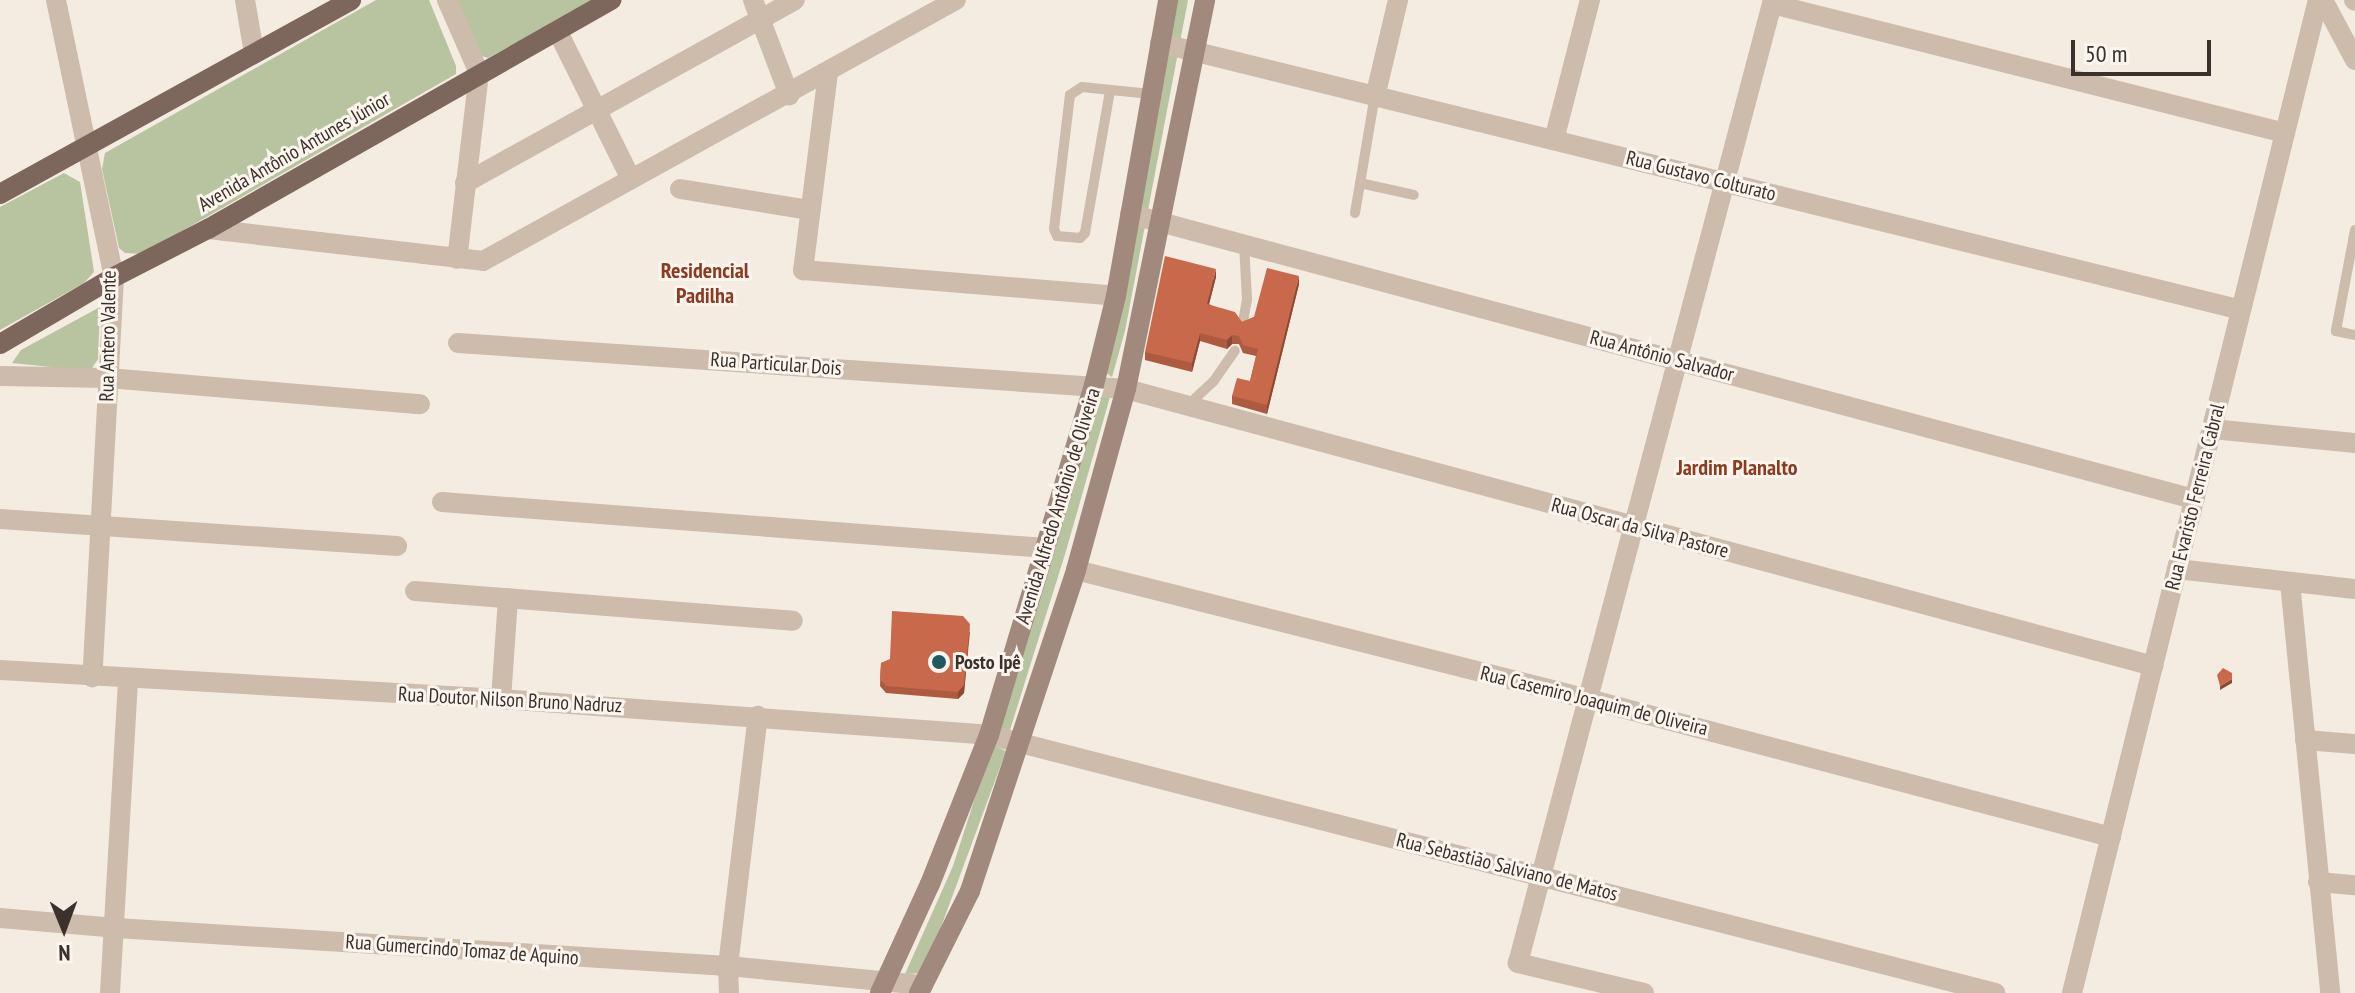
<!DOCTYPE html>
<html>
<head>
<meta charset="utf-8">
<style>
	body { margin:0 }
	#map { position:relative; width:2355px; height:993px; overflow:hidden; background:#f4ebe1; font-family:"PT Sans Narrow",sans-serif }
	div>[style] { position:absolute }
	.green>* { inset:0; background:#b8c4a0 }
	.service>* { height:10px; margin:-5px; padding:0 5px; transform-origin:5px; border-radius:5px; background:#cdbbac }
	.minor>* { height:20px; margin:-10px; padding:0 10px; transform-origin:10px; border-radius:10px; background:#cdbbac }
	.tertiary>* { height:20px; margin:-10px; padding:0 10px; transform-origin:10px; border-radius:10px; background:#cdbbac }
	.secondary>* { height:20px; margin:-10px; padding:0 10px; transform-origin:10px; border-radius:10px; background:#a18a7d }
	.primary>* { height:20px; margin:-10px; padding:0 10px; transform-origin:10px; border-radius:10px; background:#7d675c }
	.wall>* { inset:0; background:#ac5a40 }
	.shaded-wall>* { inset:0; background:#8c4a34 }
	.building>* { inset:0; background:#c8694b }
	.dots>* { width:22px; height:22px; translate:-50% -50%; box-sizing:border-box; border:4px solid #fbf5ee; border-radius:50% }
	span { translate:-50% -50%; white-space:nowrap; text-align:center; line-height:1.15; -webkit-text-stroke:6px #fbf5ee; paint-order:stroke }
	.street-label { font-size:20px; color:#3b302b }
	.poi-label { font-size:20px; color:#3b302b; font-weight:700 }
	.left { translate:0 -50%; text-align:left }
	.neighbourhood-label { font-size:22px; color:#8c3b22; font-weight:700 }
	.north { position:absolute; left:24px; top:889px; width:80px; height:80px; -webkit-text-stroke:6px #fbf5ee; paint-order:stroke; rotate:179deg; font-size:22px; font-weight:700; line-height:32px; text-align:center; color:#3b302b }
	.north::after { content:''; display:block; margin:auto; width:28px; height:36px; background:#3b302b; clip-path:polygon(50% 0,100% 100%,50% 72%,0 100%) }
	.scale { position:absolute; left:2071px; top:40px; width:140px; height:36px; box-sizing:border-box; border:4px solid #3b302b; border-top:0; padding-left:10px; font-size:24px; line-height:28px; white-space:nowrap; color:#3b302b; -webkit-text-stroke:6px #fbf5ee; paint-order:stroke }
</style>
</head>
<body>
<div id="map">
	<div class="green">
		<div style="clip-path:polygon(376px 0,429px 0,456px 66px,456px 74px,142px 254px,125px 253px,119px 248px,102px 169px,105px 153px)"></div>
		<div style="clip-path:polygon(455px 0,595px 0,488px 58px,482px 56px)"></div>
		<div style="clip-path:polygon(1176px 0,1188px 0,1125px 331px,1112px 377px,1106px 373px)"></div>
		<div style="clip-path:polygon(64px 173px,80px 182px,94px 272px,84px 283px,0 330px,0 207px)"></div>
		<div style="clip-path:polygon(100px 307px,98px 359px,90px 371px,12px 363px,21px 350px)"></div>
		<div style="clip-path:polygon(1099px 394px,1110px 397px,1066px 551px,1010px 730px,1001px 733px,996px 729px)"></div>
		<div style="clip-path:polygon(992px 745px,1006px 751px,924px 973px,905px 974px,953px 866px)"></div>
	</div>
	<div class="service">
		<div style="left:1110px;top:91px;width:144px;rotate:100deg"></div>
		<div style="left:1085px;top:233px;width:7px;rotate:135deg"></div>
		<div style="left:1080px;top:238px;width:23px;rotate:-175deg"></div>
		<div style="left:1057px;top:236px;width:8px;rotate:-113deg"></div>
		<div style="left:1054px;top:229px;width:135px;rotate:-83.2deg"></div>
		<div style="left:1070px;top:95px;width:14px;rotate:-34deg"></div>
		<div style="left:1082px;top:87px;width:69px;rotate:5.8deg"></div>
		<div style="left:1360px;top:183px;width:55px;rotate:12.5deg"></div>
		<div style="left:1355px;top:213px;width:120px;rotate:-80.4deg"></div>
		<div style="left:2355px;top:230px;width:103px;rotate:100.7deg"></div>
		<div style="left:2336px;top:331px;width:19px;rotate:12deg"></div>
		<div style="left:1243px;top:322px;width:23px;rotate:-80deg"></div>
		<div style="left:1247px;top:299px;width:55px;rotate:-93.1deg"></div>
		<div style="left:1187px;top:406px;width:35px;rotate:-43deg"></div>
		<div style="left:1213px;top:382px;width:38px;rotate:-55deg"></div>
	</div>
	<div class="minor">
		<div style="left:56px;top:0;width:283px;rotate:78.2deg"></div>
		<div style="left:114px;top:277px;width:401px;rotate:93.1deg"></div>
		<div style="left:245px;top:0;width:54px;rotate:80.4deg"></div>
		<div style="left:447px;top:0;width:80px;rotate:66.3deg"></div>
		<div style="left:479px;top:73px;width:187px;rotate:96.7deg"></div>
		<div style="left:753px;top:0;width:102px;rotate:69.2deg"></div>
		<div style="left:1772px;top:4px;width:529px;rotate:14.12deg"></div>
		<div style="left:557px;top:30px;width:166px;rotate:63.6deg"></div>
		<div style="left:1160px;top:43px;width:1113px;rotate:13.87deg"></div>
		<div style="left:828px;top:73px;width:199px;rotate:97.2deg"></div>
		<div style="left:803px;top:270px;width:314px;rotate:4.7deg"></div>
		<div style="left:1376px;top:93px;width:96px;rotate:-76.7deg"></div>
		<div style="left:1554px;top:140px;width:145px;rotate:-75.6deg"></div>
		<div style="left:465px;top:183px;width:377px;rotate:-29deg"></div>
		<div style="left:680px;top:189px;width:132px;rotate:9.2deg"></div>
		<div style="left:1130px;top:214px;width:1102px;rotate:15deg"></div>
		<div style="left:208px;top:229px;width:277px;rotate:6.6deg"></div>
		<div style="left:483px;top:261px;width:540px;rotate:-28.89deg"></div>
		<div style="left:458px;top:343px;width:670px;rotate:3.94deg"></div>
		<div style="left:1126px;top:389px;width:1064px;rotate:15.09deg"></div>
		<div style="left:0;top:376px;width:108px;rotate:1.1deg"></div>
		<div style="left:108px;top:378px;width:313px;rotate:4.8deg"></div>
		<div style="left:2212px;top:429px;width:144px;rotate:5.6deg"></div>
		<div style="left:442px;top:502px;width:606px;rotate:4.36deg"></div>
		<div style="left:0;top:519px;width:398px;rotate:3.9deg"></div>
		<div style="left:2177px;top:569px;width:179px;rotate:6.4deg"></div>
		<div style="left:1076px;top:570px;width:528px;rotate:14.14deg"></div>
		<div style="left:1588px;top:699px;width:541px;rotate:14.78deg"></div>
		<div style="left:2290px;top:582px;width:413px;rotate:84.4deg"></div>
		<div style="left:415px;top:591px;width:379px;rotate:4.5deg"></div>
		<div style="left:0;top:670px;width:502px;rotate:3.31deg"></div>
		<div style="left:501px;top:699px;width:489px;rotate:4.2deg"></div>
		<div style="left:989px;top:735px;width:1039px;rotate:14.38deg"></div>
		<div style="left:501px;top:699px;width:101px;rotate:-86deg"></div>
		<div style="left:2305px;top:740px;width:50px;rotate:4.6deg"></div>
		<div style="left:2318px;top:882px;width:37px;rotate:5deg"></div>
		<div style="left:0;top:918px;width:116px;rotate:4.9deg"></div>
		<div style="left:116px;top:928px;width:613px;rotate:3.55deg"></div>
		<div style="left:728px;top:966px;width:196px;rotate:5.6deg"></div>
		<div style="left:110px;top:993px;width:315px;rotate:-86.7deg"></div>
		<div style="left:729px;top:993px;width:27px;rotate:-92deg"></div>
		<div style="left:728px;top:966px;width:252px;rotate:-83.2deg"></div>
		<div style="left:1644px;top:993px;width:130px;rotate:-166.6deg"></div>
		<div style="left:1518px;top:963px;width:996px;rotate:-75.17deg"></div>
		<div style="left:2072px;top:993px;width:1023px;rotate:-76.09deg"></div>
	</div>
	<div class="tertiary">
		<div style="left:2323px;top:0;width:68px;rotate:61.9deg"></div>
		<div style="left:2354px;top:0;width:1px;rotate:45deg"></div>
	</div>
	<div class="secondary">
		<div style="left:880px;top:993px;width:120px;rotate:-65.4deg"></div>
		<div style="left:930px;top:884px;width:160px;rotate:-68.4deg"></div>
		<div style="left:989px;top:735px;width:365px;rotate:-73.3deg"></div>
		<div style="left:1094px;top:385px;width:92px;rotate:-76.1deg"></div>
		<div style="left:1116px;top:296px;width:301px;rotate:-80deg"></div>
		<div style="left:919px;top:993px;width:114px;rotate:-63.4deg"></div>
		<div style="left:970px;top:891px;width:338px;rotate:-71.7deg"></div>
		<div style="left:1076px;top:570px;width:188px;rotate:-74.6deg"></div>
		<div style="left:1126px;top:389px;width:397px;rotate:-78.5deg"></div>
	</div>
	<div class="primary">
		<div style="left:0;top:194px;width:401px;rotate:-28.9deg"></div>
		<div style="left:0;top:344px;width:132px;rotate:-30.4deg"></div>
		<div style="left:114px;top:277px;width:106px;rotate:-27.1deg"></div>
		<div style="left:208px;top:229px;width:464px;rotate:-29.6deg"></div>
	</div>
	<div class="wall">
		<div style="clip-path:polygon(1216px 277px,1209px 304px,1242px 322px,1254px 317px,1299px 284px,1267px 414px,1232px 404px,1232px 396px,1250px 381px,1256px 356px,1243px 353px,1239px 344px,1232px 344px,1227px 349px,1200px 341px,1192px 372px,1145px 360px,1145px 352px)"></div>
		<div style="clip-path:polygon(970px 632px,964px 693px,958px 699px,886px 693px,880px 686px,881px 663px)"></div>
	</div>
	<div class="shaded-wall">
		<div style="clip-path:polygon(1216px 269px,1216px 277px,1207px 312px,1207px 304px)"></div>
		<div style="clip-path:polygon(1299px 276px,1299px 284px,1267px 414px,1267px 405px)"></div>
		<div style="clip-path:polygon(1200px 333px,1200px 341px,1192px 372px,1192px 363px)"></div>
		<div style="clip-path:polygon(1232px 335px,1232px 344px,1227px 349px,1227px 340px)"></div>
		<div style="clip-path:polygon(970px 624px,964px 693px,958px 699px,958px 692px)"></div>
		<div style="clip-path:polygon(2232px 679px,2232px 683px,2220px 690px,2220px 686px)"></div>
	</div>
	<div class="building">
		<div style="clip-path:polygon(1165px 256px,1216px 269px,1207px 304px,1235px 312px,1242px 322px,1254px 317px,1267px 268px,1299px 276px,1267px 405px,1232px 396px,1237px 378px,1250px 381px,1258px 349px,1243px 345px,1239px 336px,1232px 335px,1227px 340px,1200px 333px,1192px 363px,1145px 352px)"></div>
		<div style="clip-path:polygon(892px 611px,963px 616px,970px 624px,964px 685px,958px 692px,886px 686px,880px 679px,881px 663px,890px 659px)"></div>
		<div style="clip-path:polygon(2223px 668px,2232px 673px,2232px 679px,2220px 686px,2217px 675px)"></div>
	</div>
	<div class="dots">
		<div style="left:939px;top:662px;background:#1f5a5e"></div>
	</div>
	<div class="street-label">
		<span style="left:294px;top:152px;rotate:-30deg">Avenida Antônio Antunes Júnior</span>
		<span style="left:1701px;top:176px;rotate:14deg">Rua Gustavo Colturato</span>
		<span style="left:108px;top:336px;rotate:-89deg">Rua Antero Valente</span>
		<span style="left:1662px;top:356px;rotate:15deg">Rua Antônio Salvador</span>
		<span style="left:776px;top:364px;rotate:4deg">Rua Particular Dois</span>
		<span style="left:2195px;top:497px;rotate:-76deg">Rua Evaristo Ferreira Cabral</span>
		<span style="left:1058px;top:506px;rotate:-73deg">Avenida Alfredo Antônio de Oliveira</span>
		<span style="left:1640px;top:528px;rotate:15deg">Rua Oscar da Silva Pastore</span>
		<span style="left:510px;top:700px;rotate:3deg">Rua Doutor Nilson Bruno Nadruz</span>
		<span style="left:1594px;top:701px;rotate:14deg">Rua Casemiro Joaquim de Oliveira</span>
		<span style="left:1507px;top:867px;rotate:14deg">Rua Sebastião Salviano de Matos</span>
		<span style="left:462px;top:950px;rotate:4deg">Rua Gumercindo Tomaz de Aquino</span>
	</div>
	<div class="poi-label">
		<span class="left" style="left:955px;top:662px">Posto Ipê</span>
	</div>
	<div class="neighbourhood-label">
		<span style="left:705px;top:283px">Residencial<br>Padilha</span>
		<span style="left:1737px;top:468px">Jardim Planalto</span>
	</div>
	<div class="north">N</div>
	<div class="scale">50 m</div>
</div>
</body>
</html>
